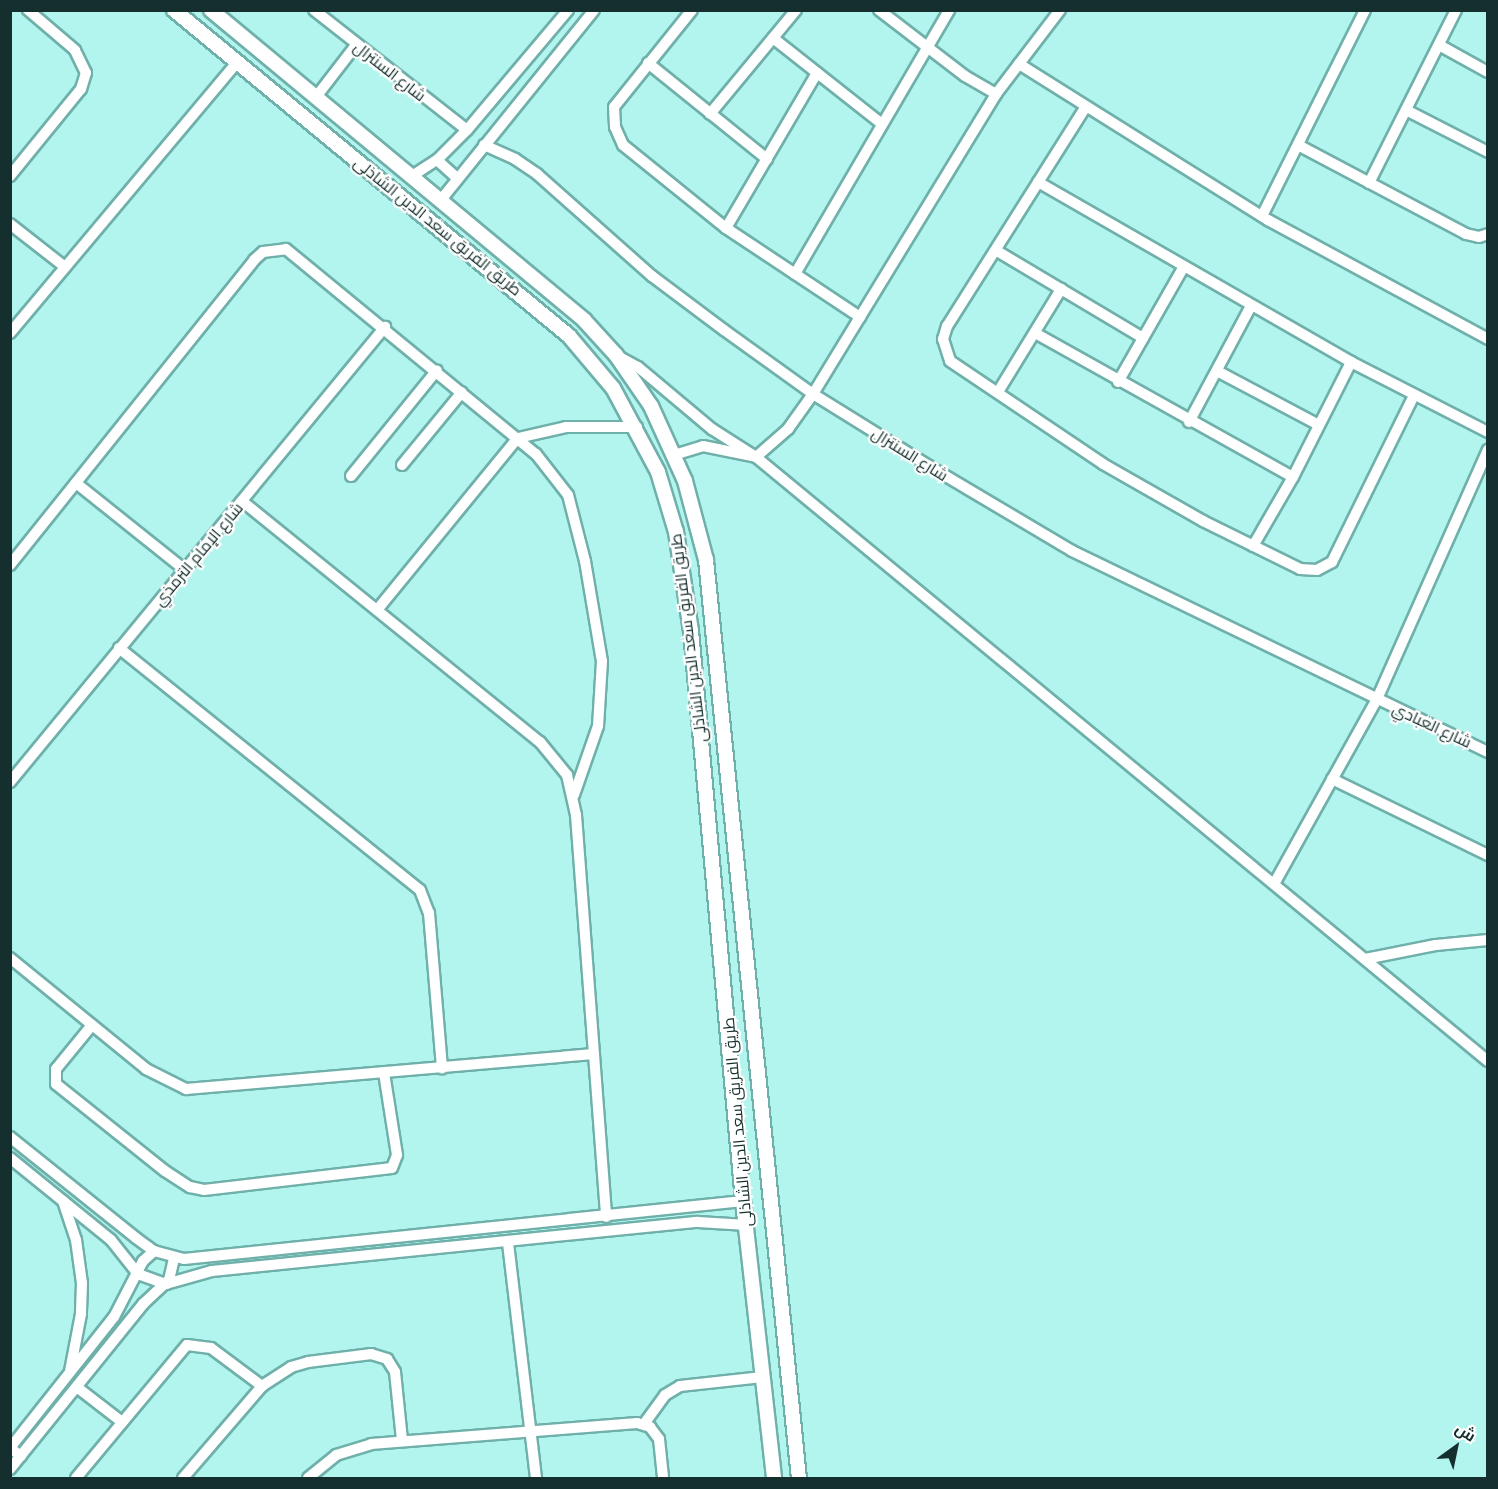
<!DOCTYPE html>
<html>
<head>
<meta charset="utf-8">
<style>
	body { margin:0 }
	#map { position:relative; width:1498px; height:1489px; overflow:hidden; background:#b2f4ee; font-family:Georgia,Cairo,serif }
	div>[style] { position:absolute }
	.roads { filter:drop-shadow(2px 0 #6fb0aa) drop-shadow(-2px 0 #6fb0aa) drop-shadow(0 2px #6fb0aa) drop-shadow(0 -2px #6fb0aa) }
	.street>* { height:10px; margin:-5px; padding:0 5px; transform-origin:5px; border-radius:5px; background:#fff }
	.secondary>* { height:14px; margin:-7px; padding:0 7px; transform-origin:7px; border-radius:7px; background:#fff }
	span { translate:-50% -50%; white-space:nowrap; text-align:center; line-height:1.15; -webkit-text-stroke:4.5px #fff; paint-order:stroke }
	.street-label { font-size:16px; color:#142f2d }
	.frame { position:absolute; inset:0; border:12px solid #142f2d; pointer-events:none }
	.north { position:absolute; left:1426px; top:1417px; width:60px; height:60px; -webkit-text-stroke:4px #fff; paint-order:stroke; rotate:33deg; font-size:16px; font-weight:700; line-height:24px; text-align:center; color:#142f2d }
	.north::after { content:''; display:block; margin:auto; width:21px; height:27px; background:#142f2d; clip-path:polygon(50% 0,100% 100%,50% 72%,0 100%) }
</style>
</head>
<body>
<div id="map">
	<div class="roads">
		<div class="street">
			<div style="left:314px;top:10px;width:194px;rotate:38.1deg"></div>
			<div style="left:692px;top:10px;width:124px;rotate:128.8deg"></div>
			<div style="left:614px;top:107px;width:20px;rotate:87deg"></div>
			<div style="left:615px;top:127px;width:20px;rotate:66deg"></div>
			<div style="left:623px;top:145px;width:132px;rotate:38.9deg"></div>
			<div style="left:726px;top:228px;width:161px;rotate:33.6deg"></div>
			<div style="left:879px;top:10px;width:108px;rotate:37.5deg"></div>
			<div style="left:965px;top:76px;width:36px;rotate:30deg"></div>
			<div style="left:773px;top:38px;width:139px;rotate:38.3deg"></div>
			<div style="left:1439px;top:45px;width:56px;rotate:28.9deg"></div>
			<div style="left:648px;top:63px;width:153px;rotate:38.9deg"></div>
			<div style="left:1019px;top:64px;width:294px;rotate:32.1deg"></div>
			<div style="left:1268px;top:220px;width:250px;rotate:28.4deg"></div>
			<div style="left:316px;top:97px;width:66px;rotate:-52.4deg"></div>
			<div style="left:1085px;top:108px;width:258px;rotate:122.3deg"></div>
			<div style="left:947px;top:326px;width:14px;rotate:107deg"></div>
			<div style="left:943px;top:339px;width:23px;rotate:72deg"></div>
			<div style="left:950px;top:361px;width:184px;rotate:33.9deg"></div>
			<div style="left:1103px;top:464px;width:115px;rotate:29.7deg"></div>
			<div style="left:1203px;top:521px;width:108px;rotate:26.3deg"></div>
			<div style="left:1300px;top:569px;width:17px;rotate:3deg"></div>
			<div style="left:1317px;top:570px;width:17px;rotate:-28deg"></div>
			<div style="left:1332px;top:562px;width:186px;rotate:-63.8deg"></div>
			<div style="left:1406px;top:110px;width:92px;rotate:27.1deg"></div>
			<div style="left:710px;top:114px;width:135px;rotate:-50.4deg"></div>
			<div style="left:484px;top:145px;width:34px;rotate:24deg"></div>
			<div style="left:515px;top:159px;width:27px;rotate:34deg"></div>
			<div style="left:537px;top:174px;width:154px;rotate:41.6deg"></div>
			<div style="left:652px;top:276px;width:90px;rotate:36.9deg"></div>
			<div style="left:724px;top:330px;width:110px;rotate:35.7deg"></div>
			<div style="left:813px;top:394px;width:137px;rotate:31.8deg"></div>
			<div style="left:929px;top:466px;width:166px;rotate:30.7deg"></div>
			<div style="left:1072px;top:551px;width:462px;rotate:25.8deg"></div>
			<div style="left:1298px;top:145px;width:190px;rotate:27.9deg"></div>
			<div style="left:1466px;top:234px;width:13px;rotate:13deg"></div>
			<div style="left:1479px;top:237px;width:9px;rotate:-18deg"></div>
			<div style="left:437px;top:160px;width:28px;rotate:42deg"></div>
			<div style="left:10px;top:176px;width:112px;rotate:-50.8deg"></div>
			<div style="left:81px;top:89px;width:17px;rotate:-73deg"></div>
			<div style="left:86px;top:73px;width:25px;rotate:-116deg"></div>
			<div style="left:75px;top:50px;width:62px;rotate:-139.6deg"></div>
			<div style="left:412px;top:176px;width:30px;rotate:-33deg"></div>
			<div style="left:437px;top:160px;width:42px;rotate:-45deg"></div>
			<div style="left:467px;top:130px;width:157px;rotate:-49.9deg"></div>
			<div style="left:1038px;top:182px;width:361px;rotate:29.9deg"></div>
			<div style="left:1351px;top:362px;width:154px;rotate:27.1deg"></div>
			<div style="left:1369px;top:183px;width:194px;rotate:-63.3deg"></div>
			<div style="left:440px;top:201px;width:245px;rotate:-51.1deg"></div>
			<div style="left:1262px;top:216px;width:230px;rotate:-63.4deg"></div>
			<div style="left:10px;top:224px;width:70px;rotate:38deg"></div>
			<div style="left:726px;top:228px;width:180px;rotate:-59.6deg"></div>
			<div style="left:997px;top:251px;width:170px;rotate:30.8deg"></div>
			<div style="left:795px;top:274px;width:306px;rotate:-59.7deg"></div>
			<div style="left:10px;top:333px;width:354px;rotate:-50deg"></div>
			<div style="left:1035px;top:333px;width:295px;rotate:29.2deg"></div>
			<div style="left:616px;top:355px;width:25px;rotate:29deg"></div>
			<div style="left:638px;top:367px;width:97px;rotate:40deg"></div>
			<div style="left:712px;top:429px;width:52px;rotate:32.5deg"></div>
			<div style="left:756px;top:457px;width:949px;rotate:39.53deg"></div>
			<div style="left:1217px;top:371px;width:115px;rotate:27.9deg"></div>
			<div style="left:1118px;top:382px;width:131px;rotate:-60.3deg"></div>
			<div style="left:998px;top:392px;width:121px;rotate:-58.5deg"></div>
			<div style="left:1189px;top:422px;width:132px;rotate:-61.9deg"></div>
			<div style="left:674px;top:455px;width:30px;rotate:-17deg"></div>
			<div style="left:703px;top:446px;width:54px;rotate:11.7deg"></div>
			<div style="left:756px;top:457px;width:43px;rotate:-41.2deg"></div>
			<div style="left:788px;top:429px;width:43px;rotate:-54.5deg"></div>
			<div style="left:813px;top:394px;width:351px;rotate:-58.6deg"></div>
			<div style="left:996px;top:94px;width:106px;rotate:-52.7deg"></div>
			<div style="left:402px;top:465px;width:94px;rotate:-50.6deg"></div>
			<div style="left:351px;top:476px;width:136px;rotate:-50.9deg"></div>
			<div style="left:76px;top:483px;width:139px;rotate:38.6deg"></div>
			<div style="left:242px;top:501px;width:383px;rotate:39deg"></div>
			<div style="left:540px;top:742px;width:43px;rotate:50.7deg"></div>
			<div style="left:567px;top:775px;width:41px;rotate:77.3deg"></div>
			<div style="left:576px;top:815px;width:403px;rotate:85.7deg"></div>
			<div style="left:1253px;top:546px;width:80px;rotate:-59.9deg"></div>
			<div style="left:1293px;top:477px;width:129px;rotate:-63.2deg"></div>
			<div style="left:10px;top:565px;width:391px;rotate:-51.3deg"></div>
			<div style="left:254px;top:260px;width:12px;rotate:-42deg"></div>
			<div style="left:263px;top:252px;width:23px;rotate:-7deg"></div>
			<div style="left:286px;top:249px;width:323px;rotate:39.4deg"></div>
			<div style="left:536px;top:454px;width:52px;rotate:52deg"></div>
			<div style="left:568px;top:495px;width:68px;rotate:75.6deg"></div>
			<div style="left:585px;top:561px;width:101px;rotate:80.4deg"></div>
			<div style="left:602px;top:661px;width:65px;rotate:93.5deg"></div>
			<div style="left:598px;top:726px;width:73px;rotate:109.2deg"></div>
			<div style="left:377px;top:610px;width:222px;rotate:-50.7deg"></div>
			<div style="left:518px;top:438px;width:49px;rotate:-12.9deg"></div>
			<div style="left:566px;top:427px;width:71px"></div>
			<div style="left:119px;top:648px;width:386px;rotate:38.8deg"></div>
			<div style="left:420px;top:890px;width:25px;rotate:69deg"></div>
			<div style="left:429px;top:913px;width:156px;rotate:85.2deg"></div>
			<div style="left:1332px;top:779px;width:174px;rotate:26deg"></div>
			<div style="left:10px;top:782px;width:590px;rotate:-50.51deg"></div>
			<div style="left:1274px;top:884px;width:212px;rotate:-60.9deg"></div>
			<div style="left:1377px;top:699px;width:273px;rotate:-66deg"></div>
			<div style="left:10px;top:958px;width:176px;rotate:39.2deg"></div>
			<div style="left:146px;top:1069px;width:45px;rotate:26.6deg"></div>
			<div style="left:186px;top:1089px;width:409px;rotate:-4.9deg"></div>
			<div style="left:1365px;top:959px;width:72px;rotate:-11.2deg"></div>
			<div style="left:1436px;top:945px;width:52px;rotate:-5.5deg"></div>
			<div style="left:92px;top:1025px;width:57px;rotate:129.3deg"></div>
			<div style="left:56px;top:1069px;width:15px;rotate:90deg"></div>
			<div style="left:56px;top:1084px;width:139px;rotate:38.6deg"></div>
			<div style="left:165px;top:1171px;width:30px;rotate:33deg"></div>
			<div style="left:190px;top:1187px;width:14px;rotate:12deg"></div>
			<div style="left:204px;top:1190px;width:189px;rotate:-6.7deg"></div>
			<div style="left:392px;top:1168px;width:14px;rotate:-69deg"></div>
			<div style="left:397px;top:1155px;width:83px;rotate:-99deg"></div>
			<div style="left:10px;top:1137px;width:161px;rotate:38.7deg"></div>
			<div style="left:136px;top:1238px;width:22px;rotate:36deg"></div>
			<div style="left:154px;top:1251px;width:31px;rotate:15deg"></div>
			<div style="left:184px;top:1259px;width:562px;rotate:-5.92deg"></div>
			<div style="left:10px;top:1158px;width:130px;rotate:39.1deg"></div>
			<div style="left:111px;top:1240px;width:43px;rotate:51.5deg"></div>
			<div style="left:138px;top:1274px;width:30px;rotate:20deg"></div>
			<div style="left:166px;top:1284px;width:48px;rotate:-15.8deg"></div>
			<div style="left:212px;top:1271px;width:488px;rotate:-5.8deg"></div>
			<div style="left:698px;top:1222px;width:49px;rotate:3.5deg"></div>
			<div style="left:63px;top:1201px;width:41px;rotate:71.6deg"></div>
			<div style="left:76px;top:1240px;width:43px;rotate:82.1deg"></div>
			<div style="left:82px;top:1283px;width:31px;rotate:92deg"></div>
			<div style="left:81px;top:1314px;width:58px;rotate:100.9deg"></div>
			<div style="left:508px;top:1243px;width:237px;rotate:83.2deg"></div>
			<div style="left:78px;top:1388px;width:56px;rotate:37.7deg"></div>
			<div style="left:644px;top:1424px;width:36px;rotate:-54deg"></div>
			<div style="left:665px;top:1395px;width:17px;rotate:-31deg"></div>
			<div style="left:680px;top:1386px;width:83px;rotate:-6.2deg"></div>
			<div style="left:21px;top:1456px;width:14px;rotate:-144deg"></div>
			<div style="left:10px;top:1448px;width:167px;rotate:-51.6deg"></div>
			<div style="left:114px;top:1317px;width:63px;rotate:-62.6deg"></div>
			<div style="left:143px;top:1261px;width:15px;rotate:-42deg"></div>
			<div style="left:10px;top:1469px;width:212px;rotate:-51.1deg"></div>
			<div style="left:143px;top:1304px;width:35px;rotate:-43deg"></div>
			<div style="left:169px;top:1280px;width:23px;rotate:-77deg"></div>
			<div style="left:76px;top:1478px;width:173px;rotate:-50.2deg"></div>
			<div style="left:187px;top:1345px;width:24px;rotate:7deg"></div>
			<div style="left:211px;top:1348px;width:64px;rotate:36.7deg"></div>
			<div style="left:183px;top:1478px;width:121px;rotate:-49.3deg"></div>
			<div style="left:262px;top:1386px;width:35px;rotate:-33deg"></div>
			<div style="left:291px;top:1367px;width:18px;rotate:-16deg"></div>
			<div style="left:308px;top:1362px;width:64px;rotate:-7.2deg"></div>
			<div style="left:371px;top:1354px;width:17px;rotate:17deg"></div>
			<div style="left:387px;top:1359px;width:15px;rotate:58deg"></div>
			<div style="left:395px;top:1372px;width:68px;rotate:84.1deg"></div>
			<div style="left:308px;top:1478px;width:36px;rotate:-39deg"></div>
			<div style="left:336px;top:1455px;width:37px;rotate:-17deg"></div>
			<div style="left:371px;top:1444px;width:267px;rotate:-4.5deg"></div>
			<div style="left:637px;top:1423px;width:14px;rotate:17deg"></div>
			<div style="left:650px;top:1427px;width:15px;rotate:53deg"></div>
			<div style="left:659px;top:1439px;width:39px;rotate:84deg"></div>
		</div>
		<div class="secondary">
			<div style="left:174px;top:10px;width:512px;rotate:39.53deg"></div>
			<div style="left:569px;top:336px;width:68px;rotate:49.8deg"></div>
			<div style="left:613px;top:388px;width:95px;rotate:61.8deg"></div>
			<div style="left:658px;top:472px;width:63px;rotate:73.3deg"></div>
			<div style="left:676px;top:532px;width:100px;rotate:81.4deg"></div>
			<div style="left:691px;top:631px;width:572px;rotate:84.79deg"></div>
			<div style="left:743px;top:1201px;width:279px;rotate:83.6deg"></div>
			<div style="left:211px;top:10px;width:485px;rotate:39.7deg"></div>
			<div style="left:584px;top:320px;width:47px;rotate:47.6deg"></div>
			<div style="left:616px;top:355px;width:62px;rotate:55.5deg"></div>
			<div style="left:651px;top:406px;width:82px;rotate:65.6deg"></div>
			<div style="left:685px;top:481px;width:82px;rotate:75.1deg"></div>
			<div style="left:706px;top:560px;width:923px;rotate:84.22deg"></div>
		</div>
	</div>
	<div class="street-label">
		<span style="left:390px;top:71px;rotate:38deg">شارع السنترال</span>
		<span style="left:438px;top:226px;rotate:39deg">طريق الفريق سعد الدين الشاذلى</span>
		<span style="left:910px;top:454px;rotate:32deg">شارع السنترال</span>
		<span style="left:198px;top:554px;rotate:-50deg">شارع الإمام الترمذي</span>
		<span style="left:688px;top:638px;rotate:-97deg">طريق الفريق سعد الدين الشاذلى</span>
		<span style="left:1432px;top:725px;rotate:25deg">شارع العبادي</span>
		<span style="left:737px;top:1122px;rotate:-95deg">طريق الفريق سعد الدين الشاذلى</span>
	</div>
	<div class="frame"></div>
	<div class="north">ش</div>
</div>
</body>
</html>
